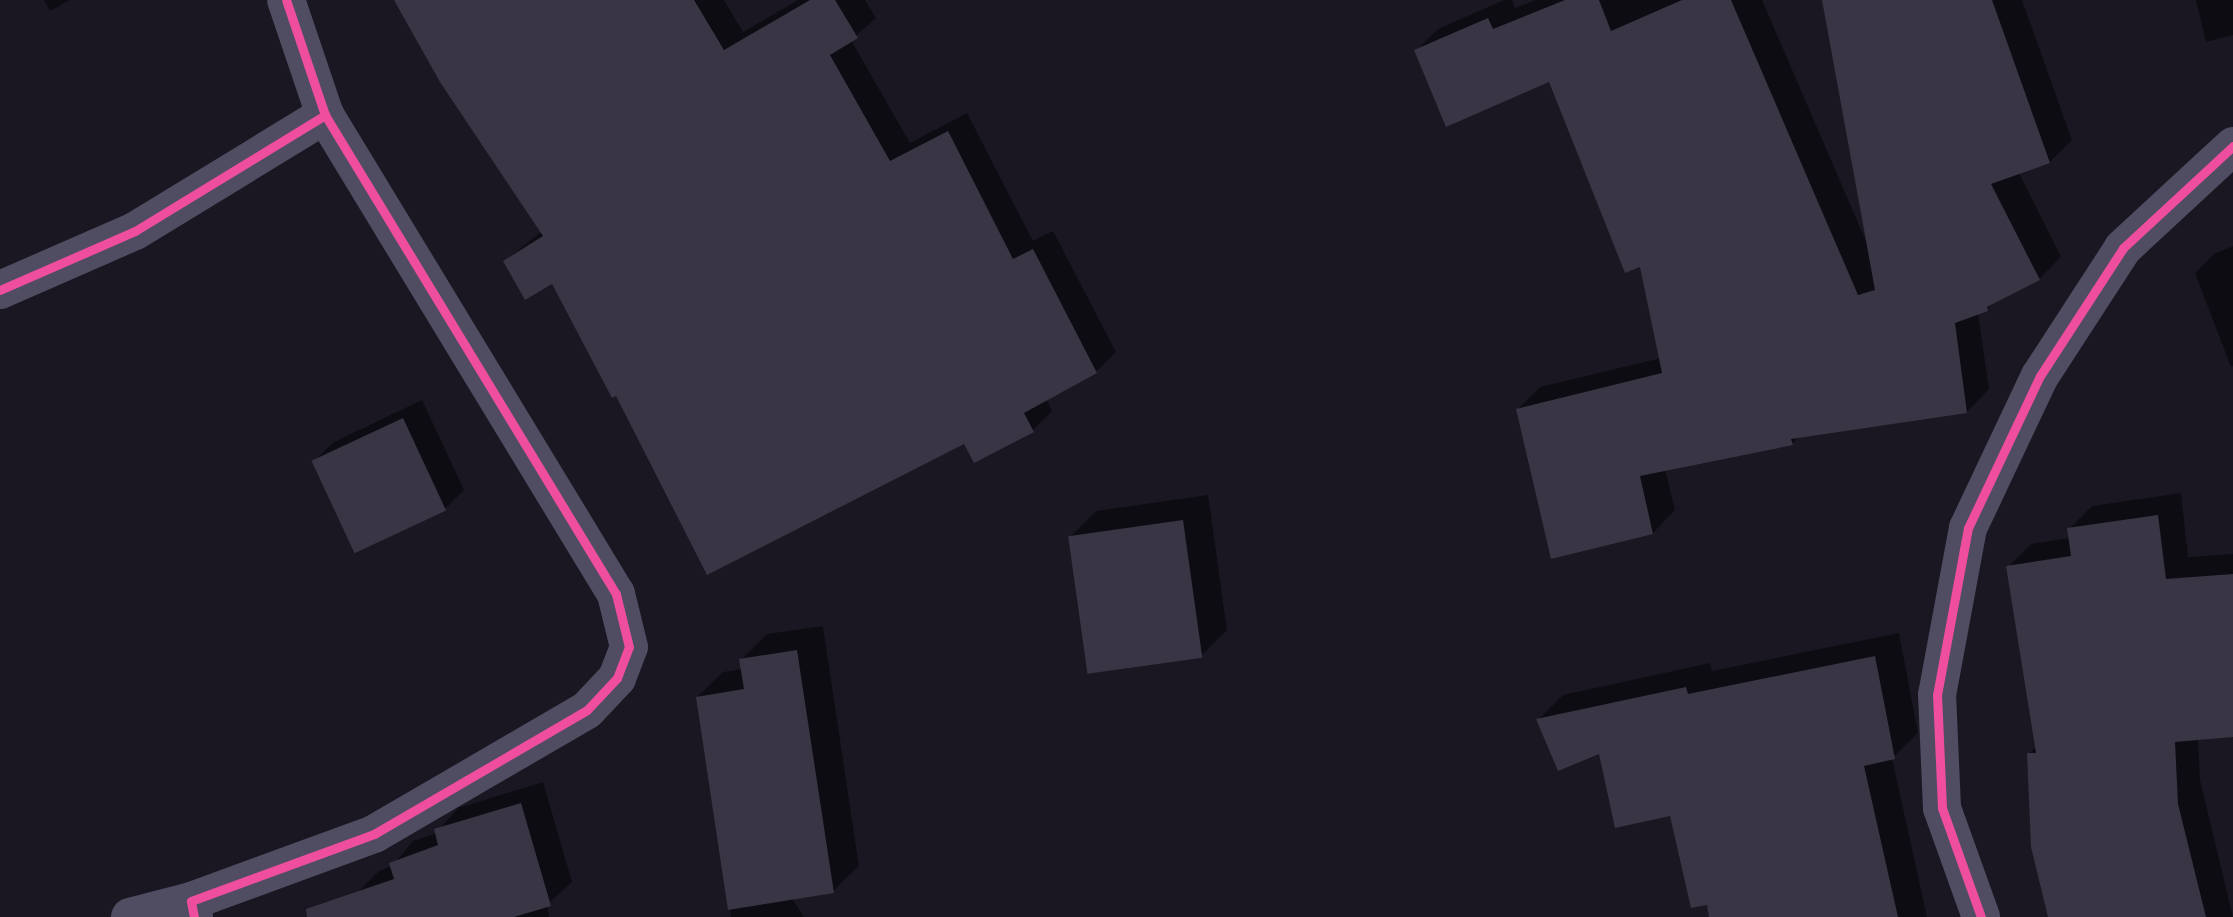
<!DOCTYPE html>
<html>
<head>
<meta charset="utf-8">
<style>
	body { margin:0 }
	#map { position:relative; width:2233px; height:917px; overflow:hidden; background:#1a1722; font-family:"Exo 2",sans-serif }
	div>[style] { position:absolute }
	.shadow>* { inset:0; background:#0007 }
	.building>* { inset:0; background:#393544; transform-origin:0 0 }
	.street>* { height:38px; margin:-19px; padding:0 19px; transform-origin:19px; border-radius:19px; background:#504d62 }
	.cycleway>* { height:9px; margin:-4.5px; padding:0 4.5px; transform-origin:4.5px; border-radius:4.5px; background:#ef4d9e }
	span { translate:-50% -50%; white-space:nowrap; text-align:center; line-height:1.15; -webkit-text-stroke:5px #171227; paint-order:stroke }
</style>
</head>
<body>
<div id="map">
	<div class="shadow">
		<div style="clip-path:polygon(44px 0,70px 0,50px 11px)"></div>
		<div style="clip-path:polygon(396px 0,724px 0,743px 32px,798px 0,865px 0,876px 18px,851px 40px,910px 143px,967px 113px,1033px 241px,1053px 231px,1116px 352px,1096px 372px,1046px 399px,1052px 411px,1033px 430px,965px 441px,617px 393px,553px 281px,505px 261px,542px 231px)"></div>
		<div style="clip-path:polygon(1504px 0,1512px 0,1515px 8px,1536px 0,1762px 0,1866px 241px,1824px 0,2022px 0,2072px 140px,2050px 162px,2019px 173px,2061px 257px,2039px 279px,1978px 313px,1989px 389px,1967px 412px,1799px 436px,1792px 444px,1665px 469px,1675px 510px,1653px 533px,1518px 409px,1540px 387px,1661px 358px,1642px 264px,1550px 80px,1416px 51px,1438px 29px)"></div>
		<div style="clip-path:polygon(2196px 0,2233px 0,2233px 35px,2206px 42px)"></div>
		<div style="clip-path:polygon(2233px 246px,2233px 366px,2231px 367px,2195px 273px,2214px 254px)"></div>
		<div style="clip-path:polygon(422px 400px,464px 490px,445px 509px,314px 461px,334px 442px)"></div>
		<div style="clip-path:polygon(2181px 493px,2188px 557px,2233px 554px,2233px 736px,2198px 738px,2200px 780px,2233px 917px,2049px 917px,2029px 754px,2036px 746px,2008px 567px,2031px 544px,2070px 538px,2069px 529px,2092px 506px)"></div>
		<div style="clip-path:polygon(1208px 495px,1227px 630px,1201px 656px,1070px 537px,1096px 511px)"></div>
		<div style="clip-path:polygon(823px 626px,859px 866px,833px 891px,792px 898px,804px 917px,731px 917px,697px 697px,723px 672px,742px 669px,741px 660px,767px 634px)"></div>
		<div style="clip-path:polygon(1899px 633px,1918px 733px,1892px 758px,1927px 917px,1711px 917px,1671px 814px,1601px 752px,1538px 720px,1563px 695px,1710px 663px,1712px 671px)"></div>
		<div style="clip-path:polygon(543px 782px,572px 882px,547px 905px,549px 917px,362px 917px,357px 893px,379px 871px,392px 866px,413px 841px,436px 833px,458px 808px)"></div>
	</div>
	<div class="building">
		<div style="clip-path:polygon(394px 0,694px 0,724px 50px,810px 0,835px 0,858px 38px,830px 55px,890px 161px,948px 131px,1013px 259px,1033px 249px,1097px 373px,1024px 413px,1034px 432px,974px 463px,964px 444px,707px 575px,616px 396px,612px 398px,552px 284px,525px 300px,503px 261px,543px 236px,440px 82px)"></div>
		<div style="clip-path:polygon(1565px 0,1599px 0,1611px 31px,1682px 0,1731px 0,1858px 295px,1875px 290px,1822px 0,1992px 0,2050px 163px,1991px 184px,2040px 280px,1987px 307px,1988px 311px,1955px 323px,1967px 413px,1791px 439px,1793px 445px,1640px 476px,1653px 534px,1551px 559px,1516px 409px,1662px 373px,1640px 267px,1625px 273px,1549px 82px,1446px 127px,1414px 50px,1488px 18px,1493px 29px)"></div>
		<div style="left:403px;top:418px;width:102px;height:101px;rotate:65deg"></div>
		<div style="clip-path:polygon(2158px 515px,2166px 579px,2233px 574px,2233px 737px,2175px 742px,2178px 804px,2206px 917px,2048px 917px,2031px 847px,2027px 753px,2036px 753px,2006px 566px,2071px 556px,2067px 528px)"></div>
		<div style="left:1183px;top:520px;width:139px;height:116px;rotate:82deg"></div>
		<div style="clip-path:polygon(797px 650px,834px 893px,728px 910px,696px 697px,744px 689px,739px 659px)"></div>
		<div style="clip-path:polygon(1875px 656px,1895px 759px,1864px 766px,1898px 917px,1709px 917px,1707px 905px,1691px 908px,1670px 816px,1615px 828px,1599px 754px,1558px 771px,1536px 719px,1686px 687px,1688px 694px)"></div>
		<div style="clip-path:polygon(521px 803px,551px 906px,514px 917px,307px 917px,306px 909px,394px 879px,389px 863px,438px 845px,434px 829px)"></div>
	</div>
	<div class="street">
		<div style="left:0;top:290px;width:147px;rotate:-23.6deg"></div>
		<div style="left:135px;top:231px;width:223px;rotate:-31.4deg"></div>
		<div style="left:130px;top:917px;width:63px;rotate:-14.7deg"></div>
		<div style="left:194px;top:917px;width:16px;rotate:-101deg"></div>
		<div style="left:191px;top:901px;width:195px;rotate:-20.1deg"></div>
		<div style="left:374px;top:834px;width:246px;rotate:-30.2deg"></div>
		<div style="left:587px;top:710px;width:44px;rotate:-46.8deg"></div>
		<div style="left:617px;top:678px;width:33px;rotate:-69deg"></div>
		<div style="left:629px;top:647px;width:55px;rotate:-103.8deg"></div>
		<div style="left:616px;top:594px;width:560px;rotate:-121.28deg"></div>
		<div style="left:325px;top:115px;width:121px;rotate:-108.7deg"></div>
		<div style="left:1981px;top:917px;width:116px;rotate:-109.7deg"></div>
		<div style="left:1942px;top:808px;width:113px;rotate:-92.5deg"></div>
		<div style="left:1937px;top:695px;width:170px;rotate:-79.5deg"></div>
		<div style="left:1968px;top:528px;width:168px;rotate:-64.7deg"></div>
		<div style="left:2040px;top:376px;width:153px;rotate:-57deg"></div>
		<div style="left:2123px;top:248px;width:150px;rotate:-42.8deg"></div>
	</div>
	<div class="cycleway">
		<div style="left:0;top:290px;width:147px;rotate:-23.6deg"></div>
		<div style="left:135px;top:231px;width:223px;rotate:-31.4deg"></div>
		<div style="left:194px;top:917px;width:16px;rotate:-101deg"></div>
		<div style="left:191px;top:901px;width:195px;rotate:-20.1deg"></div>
		<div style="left:374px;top:834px;width:246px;rotate:-30.2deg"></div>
		<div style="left:587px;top:710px;width:44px;rotate:-46.8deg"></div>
		<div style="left:617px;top:678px;width:33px;rotate:-69deg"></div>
		<div style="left:629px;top:647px;width:55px;rotate:-103.8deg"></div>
		<div style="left:616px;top:594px;width:560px;rotate:-121.28deg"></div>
		<div style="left:325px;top:115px;width:121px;rotate:-108.7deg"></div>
		<div style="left:1981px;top:917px;width:116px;rotate:-109.7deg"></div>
		<div style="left:1942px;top:808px;width:113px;rotate:-92.5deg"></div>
		<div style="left:1937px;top:695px;width:170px;rotate:-79.5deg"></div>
		<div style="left:1968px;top:528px;width:168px;rotate:-64.7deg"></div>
		<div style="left:2040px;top:376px;width:153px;rotate:-57deg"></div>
		<div style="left:2123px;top:248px;width:150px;rotate:-42.8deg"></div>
	</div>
</div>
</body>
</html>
